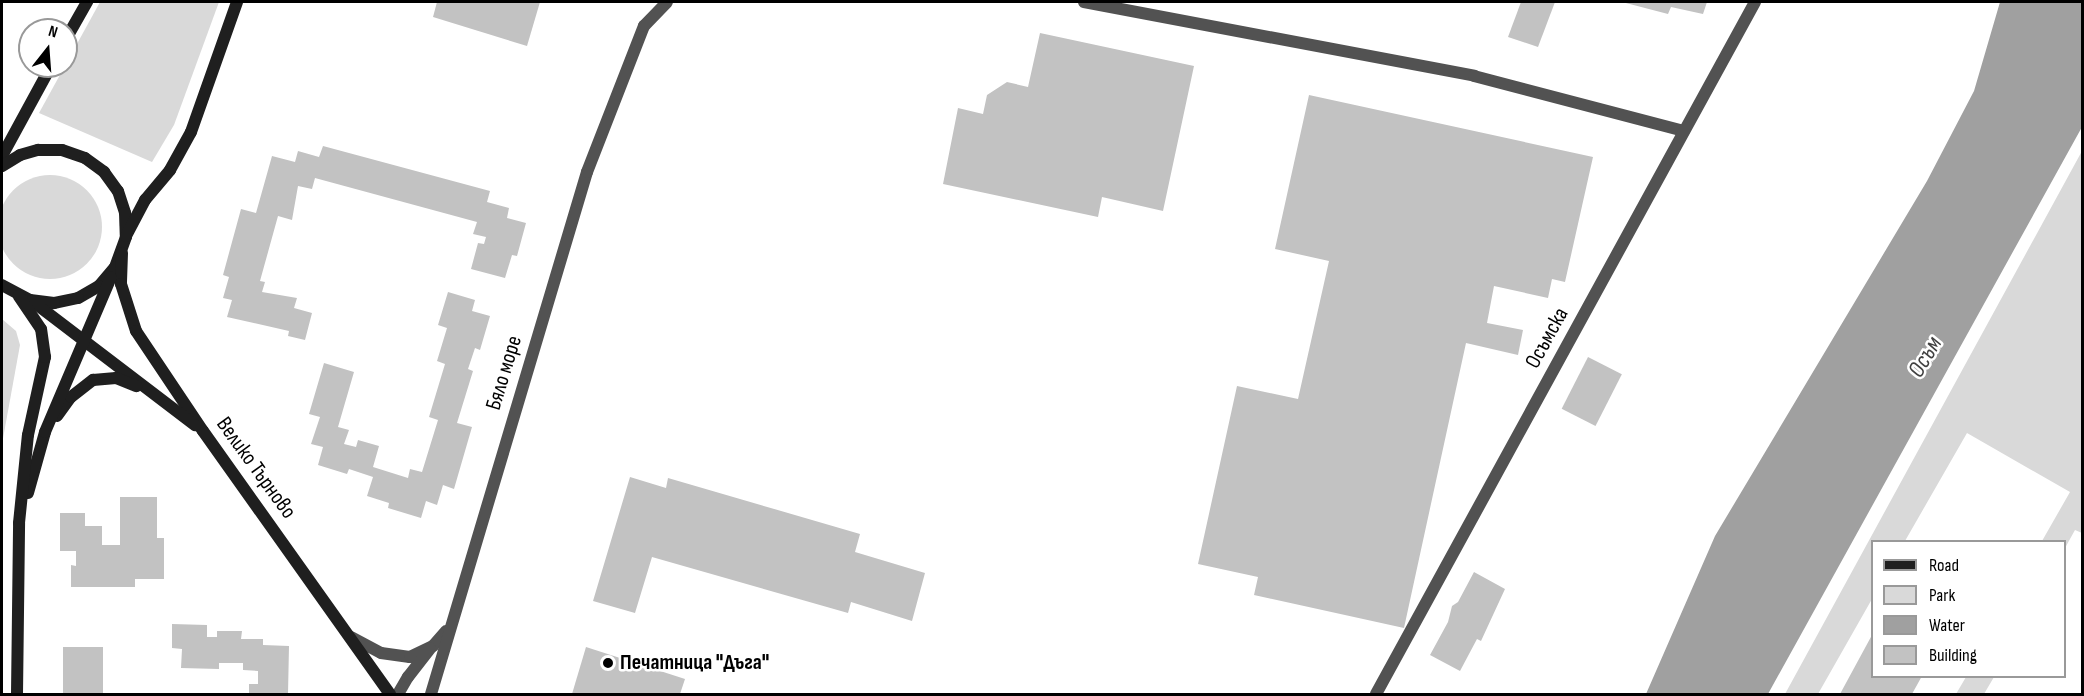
<!DOCTYPE html>
<html>
<head>
<meta charset="utf-8">
<style>
	body { margin:0 }
	#map { position:relative; width:2084px; height:696px; overflow:hidden; background:#fff; font-family:"Sofia Sans Condensed",sans-serif }
	div>[style] { position:absolute }
	.green>* { inset:0; background:#d9d9d9 }
	.round { border-radius:50% }
	.water>* { inset:0; background:#a0a0a0 }
	.building>* { inset:0; background:#c2c2c2; transform-origin:0 0 }
	.street>* { height:12px; margin:-6px; padding:0 6px; transform-origin:6px; border-radius:6px; background:#525252 }
	.secondary>* { height:12px; margin:-6px; padding:0 6px; transform-origin:6px; border-radius:6px; background:#1f1f1f }
	.dots>* { width:16px; height:16px; translate:-50% -50%; box-sizing:border-box; border:3px solid #fff; border-radius:50% }
	span { translate:-50% -50%; white-space:nowrap; text-align:center; line-height:1.15; -webkit-text-stroke:5px #fff; paint-order:stroke }
	.street-label { font-size:22px; color:#000 }
	.poi-label { font-size:22px; color:#000; font-weight:700 }
	.left { translate:0 -50%; text-align:left }
	.water-label { font-size:24px; color:#414141; font-style:italic }
	.frame { position:absolute; inset:0; border:3px solid #000; pointer-events:none }
	.legend { position:absolute; left:1871px; top:540px; width:195px; height:138px; box-sizing:border-box; background:#fff; border:2px solid #999; margin:0; padding:8px 10px; list-style:none; font-size:18px; color:#000 }
	.legend li { display:flex; align-items:center; gap:12px; height:30px }
	.legend b { width:30px; border:2px solid #999 }
	.north { position:absolute; left:18px; top:18px; width:60px; height:60px; box-sizing:border-box; background:#fff; border:2px solid #999; border-radius:50%; rotate:17deg; font-size:16px; font-weight:700; line-height:24px; text-align:center; color:#000 }
	.north::after { content:''; display:block; margin:auto; width:21px; height:27px; background:#000; clip-path:polygon(50% 0,100% 100%,50% 72%,0 100%) }
</style>
</head>
<body>
<div id="map">
	<div class="green">
		<div style="clip-path:polygon(100px 2px,219px 2px,174px 125px,152px 162px,39px 113px)"></div>
		<div style="clip-path:polygon(2082px 151px,2082px 533px,2075px 530px,2065px 548px,2064px 542px,2042px 541px,2070px 492px,1967px 433px,1905px 541px,1872px 542px,1872px 599px,1818px 694px,1785px 694px)"></div>
		<div class="round" style="left:-2px;top:175px;width:104px;height:104px"></div>
		<div style="clip-path:polygon(2px 319px,16px 331px,20px 345px,2px 444px)"></div>
		<div style="clip-path:polygon(1966px 677px,1966px 676px,1994px 677px,1984px 694px,1956px 694px)"></div>
	</div>
	<div class="water">
		<div style="clip-path:polygon(2000px 2px,2082px 2px,2082px 127px,1768px 694px,1646px 694px,1715px 536px,1927px 181px,1974px 91px)"></div>
	</div>
	<div class="building">
		<div style="clip-path:polygon(437px 2px,540px 2px,527px 46px,433px 17px)"></div>
		<div style="clip-path:polygon(1521px 2px,1555px 2px,1538px 47px,1508px 37px)"></div>
		<div style="clip-path:polygon(1622px 2px,1707px 2px,1703px 14px,1671px 7px,1668px 14px)"></div>
		<div style="clip-path:polygon(1040px 33px,1194px 66px,1163px 211px,1102px 197px,1098px 217px,943px 184px,958px 108px,983px 114px,987px 95px,1007px 82px,1028px 87px)"></div>
		<div style="clip-path:polygon(1309px 95px,1593px 157px,1565px 282px,1552px 279px,1548px 298px,1494px 286px,1487px 323px,1523px 330px,1518px 355px,1466px 343px,1404px 628px,1254px 595px,1258px 577px,1198px 564px,1237px 386px,1298px 399px,1329px 261px,1275px 249px)"></div>
		<div style="clip-path:polygon(323px 146px,490px 191px,487px 202px,509px 208px,507px 218px,526px 223px,517px 256px,512px 255px,505px 278px,471px 269px,478px 243px,484px 244px,486px 237px,473px 234px,477px 222px,315px 178px,312px 189px,298px 186px,292px 220px,278px 216px,260px 281px,265px 282px,262px 292px,297px 298px,294px 308px,312px 313px,305px 340px,288px 336px,289px 331px,227px 317px,232px 300px,223px 298px,229px 277px,223px 275px,241px 209px,256px 213px,272px 156px,295px 162px,298px 151px,319px 157px)"></div>
		<div style="clip-path:polygon(448px 292px,475px 300px,472px 311px,490px 316px,480px 350px,475px 348px,468px 369px,473px 371px,457px 423px,472px 427px,454px 489px,443px 485px,437px 505px,426px 501px,421px 518px,388px 508px,389px 503px,367px 496px,373px 477px,349px 469px,347px 474px,318px 465px,323px 447px,311px 444px,320px 417px,309px 414px,324px 363px,354px 372px,338px 427px,349px 430px,344px 444px,356px 447px,358px 440px,379px 446px,373px 467px,408px 478px,410px 469px,422px 472px,438px 420px,429px 417px,445px 364px,437px 361px,447px 328px,438px 325px)"></div>
		<div style="left:1588px;top:357px;width:38px;height:58px;rotate:27deg"></div>
		<div style="clip-path:polygon(630px 477px,666px 488px,668px 478px,860px 534px,855px 552px,925px 573px,912px 621px,851px 602px,848px 613px,652px 557px,635px 613px,593px 601px)"></div>
		<div style="clip-path:polygon(120px 497px,157px 497px,157px 538px,164px 538px,164px 579px,135px 579px,135px 587px,71px 587px,71px 565px,76px 566px,76px 551px,60px 551px,60px 513px,85px 513px,85px 526px,102px 526px,102px 545px,120px 545px)"></div>
		<div style="clip-path:polygon(1474px 572px,1505px 589px,1481px 641px,1477px 639px,1460px 671px,1430px 655px,1448px 622px,1452px 606px,1458px 602px)"></div>
		<div style="clip-path:polygon(172px 624px,207px 625px,207px 637px,217px 637px,217px 631px,242px 631px,241px 639px,263px 639px,263px 645px,289px 646px,288px 694px,249px 694px,249px 684px,258px 684px,258px 671px,243px 670px,243px 663px,219px 663px,219px 669px,181px 668px,182px 649px,172px 648px)"></div>
		<div style="clip-path:polygon(1872px 635px,1872px 676px,1922px 676px,1912px 694px,1840px 694px)"></div>
		<div style="left:103px;top:647px;width:47px;height:40px;rotate:90deg"></div>
		<div style="clip-path:polygon(586px 647px,685px 679px,680px 694px,572px 694px)"></div>
	</div>
	<div class="street">
		<div style="left:1084px;top:2px;width:397px;rotate:10.7deg"></div>
		<div style="left:1474px;top:76px;width:217px;rotate:14.7deg"></div>
		<div style="left:351px;top:637px;width:34px;rotate:28deg"></div>
		<div style="left:381px;top:653px;width:29px;rotate:8deg"></div>
		<div style="left:410px;top:657px;width:25px;rotate:-26deg"></div>
		<div style="left:433px;top:646px;width:20px;rotate:-49deg"></div>
		<div style="left:398px;top:694px;width:20px;rotate:-60deg"></div>
		<div style="left:408px;top:677px;width:36px;rotate:-52deg"></div>
		<div style="left:431px;top:694px;width:545px;rotate:-73.36deg"></div>
		<div style="left:587px;top:172px;width:157px;rotate:-68.7deg"></div>
		<div style="left:644px;top:26px;width:33px;rotate:-46deg"></div>
		<div style="left:1376px;top:694px;width:789px;rotate:-61.29deg"></div>
	</div>
	<div class="secondary">
		<div style="left:66px;top:39px;width:43px;rotate:-60.4deg"></div>
		<div style="left:2px;top:156px;width:102px;rotate:-61.4deg"></div>
		<div style="left:2px;top:166px;width:21px;rotate:-31deg"></div>
		<div style="left:20px;top:155px;width:19px;rotate:-16deg"></div>
		<div style="left:38px;top:150px;width:24px"></div>
		<div style="left:62px;top:150px;width:24px;rotate:19deg"></div>
		<div style="left:85px;top:158px;width:24px;rotate:36deg"></div>
		<div style="left:104px;top:172px;width:24px;rotate:54deg"></div>
		<div style="left:118px;top:191px;width:23px;rotate:72deg"></div>
		<div style="left:125px;top:213px;width:24px;rotate:88deg"></div>
		<div style="left:126px;top:237px;width:32px;rotate:110deg"></div>
		<div style="left:115px;top:267px;width:25px;rotate:130deg"></div>
		<div style="left:99px;top:286px;width:24px;rotate:150deg"></div>
		<div style="left:78px;top:298px;width:25px;rotate:168deg"></div>
		<div style="left:54px;top:303px;width:24px;rotate:-173deg"></div>
		<div style="left:30px;top:300px;width:32px;rotate:-152deg"></div>
		<div style="left:126px;top:236px;width:41px;rotate:-62.2deg"></div>
		<div style="left:145px;top:200px;width:39px;rotate:-50deg"></div>
		<div style="left:170px;top:170px;width:43px;rotate:-61.1deg"></div>
		<div style="left:191px;top:132px;width:138px;rotate:-70.5deg"></div>
		<div style="left:122px;top:253px;width:31px;rotate:92deg"></div>
		<div style="left:121px;top:284px;width:49px;rotate:72.3deg"></div>
		<div style="left:136px;top:331px;width:120px;rotate:56.2deg"></div>
		<div style="left:203px;top:431px;width:323px;rotate:54.6deg"></div>
		<div style="left:32px;top:301px;width:205px;rotate:37.3deg"></div>
		<div style="left:57px;top:416px;width:24px;rotate:-54deg"></div>
		<div style="left:71px;top:397px;width:28px;rotate:-38deg"></div>
		<div style="left:93px;top:380px;width:23px;rotate:-5deg"></div>
		<div style="left:116px;top:378px;width:22px;rotate:22deg"></div>
		<div style="left:28px;top:493px;width:63px;rotate:-74.4deg"></div>
		<div style="left:45px;top:432px;width:168px;rotate:-66.9deg"></div>
		<div style="left:17px;top:694px;width:171px;rotate:-89.3deg"></div>
		<div style="left:19px;top:523px;width:88px;rotate:-84.2deg"></div>
		<div style="left:28px;top:435px;width:80px;rotate:-77.7deg"></div>
		<div style="left:45px;top:357px;width:28px;rotate:-98deg"></div>
		<div style="left:41px;top:329px;width:40px;rotate:-124deg"></div>
	</div>
	<div class="dots">
		<div style="left:608px;top:663px;background:#000"></div>
	</div>
	<div class="street-label">
		<span style="left:1547px;top:338px;rotate:-61deg">Осъмска</span>
		<span style="left:504px;top:373px;rotate:-73deg">Бяло море</span>
		<span style="left:256px;top:468px;rotate:54deg">Велико Търново</span>
	</div>
	<div class="poi-label">
		<span class="left" style="left:620px;top:663px">Печатница "Дъга"</span>
	</div>
	<div class="water-label">
		<span style="left:1925px;top:357px;rotate:-59deg">Осъм</span>
	</div>
	<div class="frame"></div>
	<ul class="legend">
	<li><b style="height:8px;background:#1f1f1f"></b>Road</li>
	<li><b style="height:16px;background:#d9d9d9"></b>Park</li>
	<li><b style="height:16px;background:#a0a0a0"></b>Water</li>
	<li><b style="height:16px;background:#c2c2c2"></b>Building</li>
	</ul>
	<div class="north">N</div>
</div>
</body>
</html>
